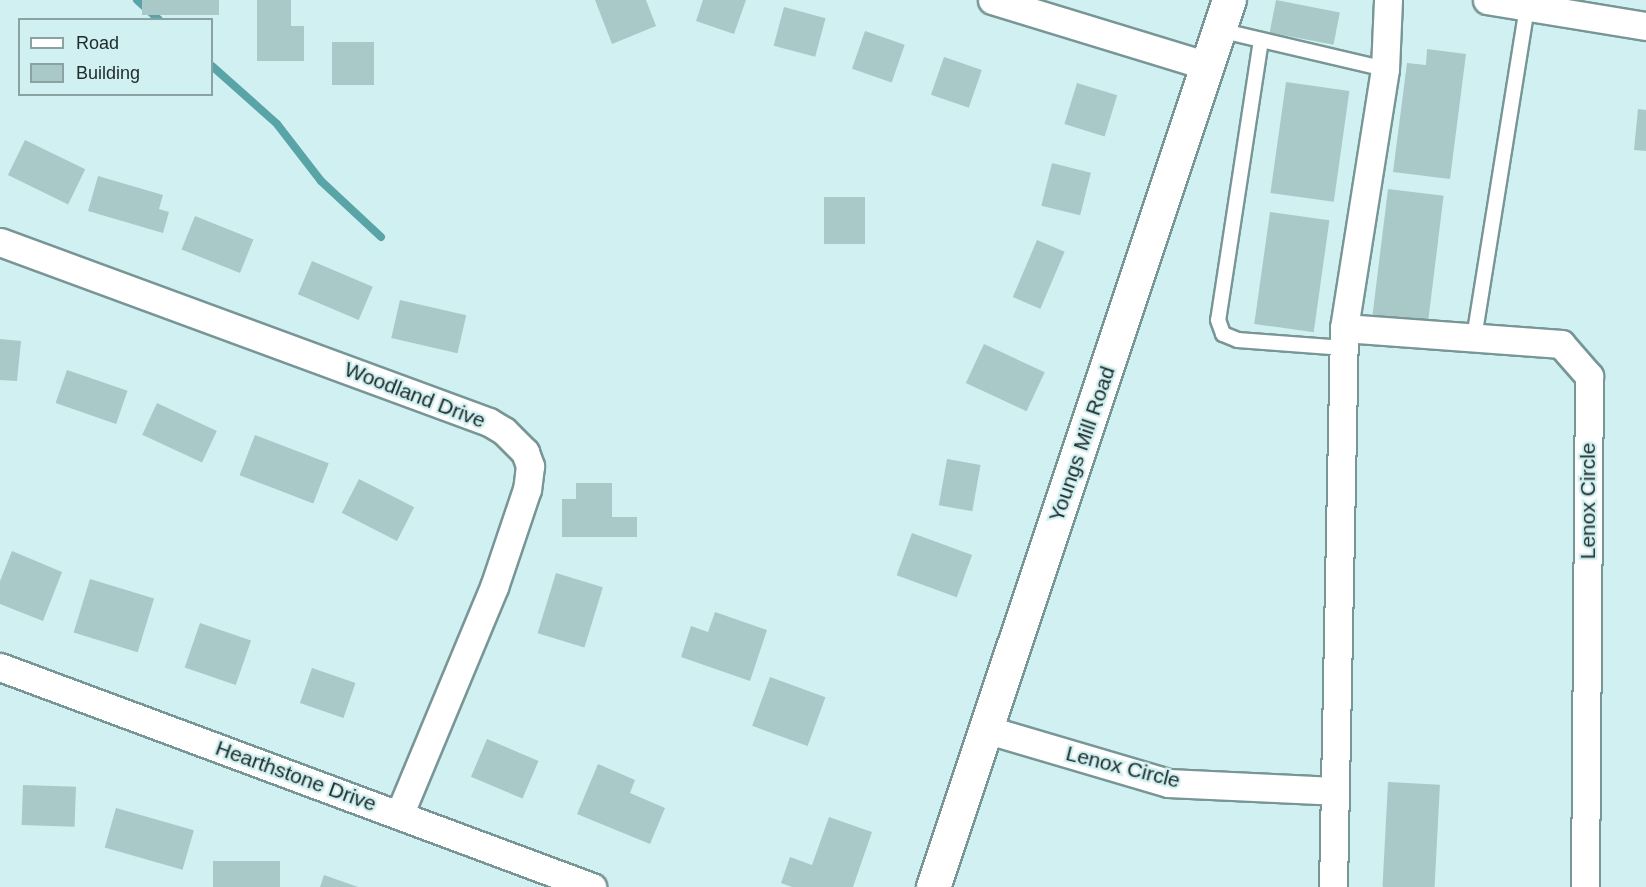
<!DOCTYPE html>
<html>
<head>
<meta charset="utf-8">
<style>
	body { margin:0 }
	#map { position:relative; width:1646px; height:887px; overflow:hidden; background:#d1f0f1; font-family:Helvetica,sans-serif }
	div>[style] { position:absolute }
	.stream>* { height:8px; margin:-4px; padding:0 4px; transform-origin:4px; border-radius:4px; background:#59a4a7 }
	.building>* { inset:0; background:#a9c8c8; transform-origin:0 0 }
	.roads { filter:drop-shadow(2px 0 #799697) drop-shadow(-2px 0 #799697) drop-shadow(0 2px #799697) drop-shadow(0 -2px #799697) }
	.service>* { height:14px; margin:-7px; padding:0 7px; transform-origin:7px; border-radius:7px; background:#fff }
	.minor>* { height:27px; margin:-13.5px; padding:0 13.5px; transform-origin:13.5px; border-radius:13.5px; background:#fff }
	.tertiary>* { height:33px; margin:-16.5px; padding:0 16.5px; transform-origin:16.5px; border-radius:16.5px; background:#fff }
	span { translate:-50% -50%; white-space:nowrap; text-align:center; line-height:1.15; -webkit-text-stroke:4.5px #d1f0f1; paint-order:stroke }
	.street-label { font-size:21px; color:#212d2d }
	.legend { position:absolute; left:18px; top:18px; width:195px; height:78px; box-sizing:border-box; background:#d1f0f1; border:2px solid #8ba2a3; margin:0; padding:8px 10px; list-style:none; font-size:18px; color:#212d2d }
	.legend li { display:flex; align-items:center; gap:12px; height:30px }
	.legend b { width:30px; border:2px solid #8ba2a3 }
</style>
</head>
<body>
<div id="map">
	<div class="stream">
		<div style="left:137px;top:0;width:30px;rotate:42deg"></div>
		<div style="left:212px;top:66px;width:87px;rotate:41.7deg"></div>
		<div style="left:277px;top:124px;width:72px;rotate:52.3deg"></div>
		<div style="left:321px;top:181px;width:82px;rotate:43deg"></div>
	</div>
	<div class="building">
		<div style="left:142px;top:0;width:77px;height:15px"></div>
		<div style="clip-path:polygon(257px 0,291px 0,291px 26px,304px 26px,304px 61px,257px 61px)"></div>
		<div style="clip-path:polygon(595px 0,646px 0,656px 26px,612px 44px)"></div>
		<div style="clip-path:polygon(703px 0,746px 0,734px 34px,696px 21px)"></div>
		<div style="left:1276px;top:0;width:65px;height:33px;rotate:11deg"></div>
		<div style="left:784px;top:7px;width:43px;height:40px;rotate:15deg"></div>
		<div style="left:865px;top:31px;width:42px;height:40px;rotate:19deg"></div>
		<div style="left:332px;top:42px;width:42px;height:43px"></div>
		<div style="clip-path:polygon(1427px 49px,1466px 54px,1450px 179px,1393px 172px,1407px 63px,1426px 65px)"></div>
		<div style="left:944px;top:57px;width:40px;height:40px;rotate:19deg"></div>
		<div style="left:1286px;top:82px;width:64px;height:112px;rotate:8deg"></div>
		<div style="left:1077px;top:83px;width:42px;height:43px;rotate:17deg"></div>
		<div style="clip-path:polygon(1638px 109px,1646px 110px,1646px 151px,1634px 150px)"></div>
		<div style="left:25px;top:140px;width:67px;height:39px;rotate:26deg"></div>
		<div style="left:1052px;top:163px;width:40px;height:44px;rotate:14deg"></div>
		<div style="clip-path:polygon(98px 176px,163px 195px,159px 209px,169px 212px,163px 233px,88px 211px)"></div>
		<div style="left:1388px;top:189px;width:56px;height:128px;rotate:7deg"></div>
		<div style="left:824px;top:197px;width:41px;height:47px"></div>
		<div style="left:1270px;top:212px;width:60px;height:113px;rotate:8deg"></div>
		<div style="left:195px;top:216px;width:63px;height:36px;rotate:22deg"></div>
		<div style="left:1037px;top:240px;width:30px;height:62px;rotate:23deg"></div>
		<div style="left:312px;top:261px;width:66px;height:36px;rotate:23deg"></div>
		<div style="left:400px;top:300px;width:68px;height:39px;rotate:13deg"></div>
		<div style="clip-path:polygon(0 339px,21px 341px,17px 381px,0 380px)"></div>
		<div style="left:984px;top:344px;width:67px;height:43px;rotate:25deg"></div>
		<div style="left:67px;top:370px;width:64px;height:35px;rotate:19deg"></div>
		<div style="left:157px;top:403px;width:66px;height:35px;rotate:25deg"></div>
		<div style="left:255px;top:435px;width:79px;height:43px;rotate:21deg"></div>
		<div style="left:947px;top:459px;width:34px;height:47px;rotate:10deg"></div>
		<div style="left:359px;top:479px;width:62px;height:38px;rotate:27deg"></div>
		<div style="clip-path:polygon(576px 483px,612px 483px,612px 517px,637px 517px,637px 537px,562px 537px,562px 499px,576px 499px)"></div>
		<div style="left:912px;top:533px;width:64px;height:45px;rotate:20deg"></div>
		<div style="clip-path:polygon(12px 551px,62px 572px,43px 621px,0 604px,0 581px)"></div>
		<div style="left:556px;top:573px;width:49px;height:63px;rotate:17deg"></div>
		<div style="left:90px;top:579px;width:67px;height:56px;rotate:17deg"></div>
		<div style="clip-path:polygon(715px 612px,767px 630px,750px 681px,681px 657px,691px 626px,708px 632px)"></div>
		<div style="left:200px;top:623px;width:54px;height:47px;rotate:19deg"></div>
		<div style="left:312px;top:668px;width:46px;height:37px;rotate:19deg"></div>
		<div style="left:770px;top:677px;width:59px;height:52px;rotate:20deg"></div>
		<div style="left:487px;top:739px;width:56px;height:41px;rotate:23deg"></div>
		<div style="clip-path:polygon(598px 764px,635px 780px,630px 793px,665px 808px,650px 844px,577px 814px)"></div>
		<div style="left:1388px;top:782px;width:52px;height:105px;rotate:3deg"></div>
		<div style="left:23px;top:785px;width:53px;height:40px;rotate:2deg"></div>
		<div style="left:116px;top:808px;width:81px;height:41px;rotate:16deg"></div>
		<div style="clip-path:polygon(829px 817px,872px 832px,853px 887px,792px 887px,781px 883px,790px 857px,812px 865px)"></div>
		<div style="left:213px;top:861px;width:67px;height:26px"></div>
		<div style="clip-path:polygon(324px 875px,358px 887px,320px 887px)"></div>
	</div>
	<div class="roads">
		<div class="service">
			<div style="left:1219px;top:30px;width:171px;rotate:13.2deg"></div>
			<div style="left:1261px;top:40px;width:283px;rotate:98.7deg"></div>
			<div style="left:1218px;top:320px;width:15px;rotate:70deg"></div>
			<div style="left:1223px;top:334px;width:16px;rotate:22deg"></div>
			<div style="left:1238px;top:340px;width:106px;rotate:4.3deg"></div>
			<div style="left:1474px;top:338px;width:336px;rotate:-80.9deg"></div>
		</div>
		<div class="minor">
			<div style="left:992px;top:0;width:226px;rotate:17deg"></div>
			<div style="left:1487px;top:0;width:161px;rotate:9.3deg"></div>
			<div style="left:0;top:242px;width:521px;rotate:20.21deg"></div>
			<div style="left:489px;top:422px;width:17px;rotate:31deg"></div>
			<div style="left:504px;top:431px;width:30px;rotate:45deg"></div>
			<div style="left:525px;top:452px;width:15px;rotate:70deg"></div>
			<div style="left:530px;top:466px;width:23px;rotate:97deg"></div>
			<div style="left:527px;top:489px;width:103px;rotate:108.6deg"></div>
			<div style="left:494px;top:587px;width:247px;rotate:112.6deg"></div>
			<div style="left:1344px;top:328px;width:218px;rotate:4.2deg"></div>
			<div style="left:1561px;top:344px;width:43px;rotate:48.8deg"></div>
			<div style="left:1589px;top:376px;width:511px;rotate:90.45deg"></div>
			<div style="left:0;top:667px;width:632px;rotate:20.39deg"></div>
			<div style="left:985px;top:729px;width:191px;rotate:16.4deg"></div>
			<div style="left:1168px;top:783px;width:167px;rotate:2.7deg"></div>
			<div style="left:1333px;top:887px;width:559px;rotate:-88.87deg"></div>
			<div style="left:1344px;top:328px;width:262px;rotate:-81deg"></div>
			<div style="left:1385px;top:69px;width:69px;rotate:-87.5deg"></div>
		</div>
		<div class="tertiary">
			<div style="left:933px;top:887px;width:935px;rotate:-71.55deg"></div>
		</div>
	</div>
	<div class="street-label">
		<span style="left:415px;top:395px;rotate:21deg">Woodland Drive</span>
		<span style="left:1082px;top:444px;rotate:-71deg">Youngs Mill Road</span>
		<span style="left:1588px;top:501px;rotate:-90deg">Lenox Circle</span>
		<span style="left:1123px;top:767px;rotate:14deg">Lenox Circle</span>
		<span style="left:296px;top:776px;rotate:20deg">Hearthstone Drive</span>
	</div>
	<ul class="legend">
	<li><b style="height:8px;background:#fff"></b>Road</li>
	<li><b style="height:16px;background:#a9c8c8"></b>Building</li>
	</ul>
</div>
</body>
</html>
